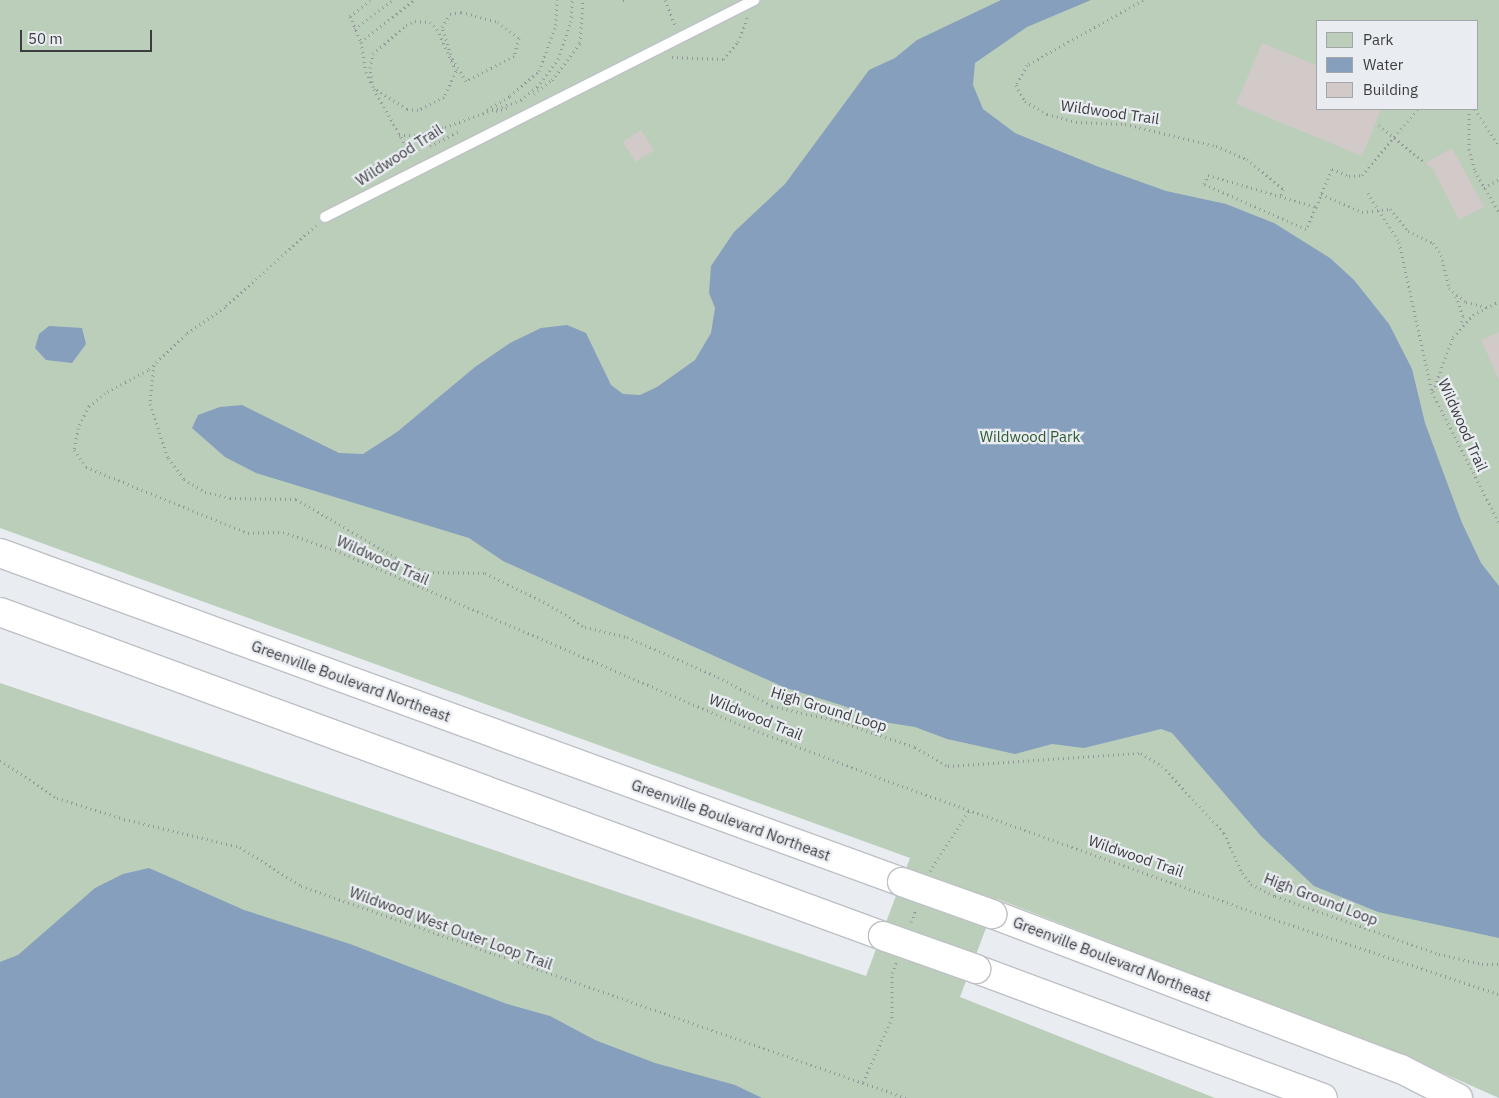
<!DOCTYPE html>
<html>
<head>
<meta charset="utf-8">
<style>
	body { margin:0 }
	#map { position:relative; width:1499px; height:1098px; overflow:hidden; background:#e9ecf1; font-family:"IBM Plex Sans",sans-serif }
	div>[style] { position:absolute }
	.green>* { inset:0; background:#baceba }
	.water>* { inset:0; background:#869fbd }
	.building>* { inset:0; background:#d1cac9; transform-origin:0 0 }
	.path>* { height:3px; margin-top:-1.5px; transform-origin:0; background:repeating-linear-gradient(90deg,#94969a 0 1px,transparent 0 5px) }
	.roads { filter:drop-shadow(1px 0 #bdc0c5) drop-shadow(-1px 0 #bdc0c5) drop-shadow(0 1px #bdc0c5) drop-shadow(0 -1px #bdc0c5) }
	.service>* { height:10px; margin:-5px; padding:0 5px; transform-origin:5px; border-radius:5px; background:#fff }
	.trunk>* { height:28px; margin:-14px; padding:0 14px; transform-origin:14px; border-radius:14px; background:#fff }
	.bridges { filter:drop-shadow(1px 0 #bdc0c5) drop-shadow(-1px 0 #bdc0c5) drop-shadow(0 1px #bdc0c5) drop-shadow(0 -1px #bdc0c5) }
	.trunk-bridge>* { height:28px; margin:-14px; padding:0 14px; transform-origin:14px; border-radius:14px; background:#fff }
	span { translate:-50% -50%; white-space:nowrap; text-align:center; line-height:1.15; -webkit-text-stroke:4.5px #e9ecf1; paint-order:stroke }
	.street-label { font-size:15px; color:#3b3c3e }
	.park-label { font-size:15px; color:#2d5930 }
	.legend { position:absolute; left:1316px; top:20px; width:162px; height:90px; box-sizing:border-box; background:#e9ecf1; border:1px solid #a3a6a9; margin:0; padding:6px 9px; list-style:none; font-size:15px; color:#3b3c3e }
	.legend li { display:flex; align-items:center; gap:10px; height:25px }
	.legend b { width:25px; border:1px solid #a3a6a9 }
	.scale { position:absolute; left:20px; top:30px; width:132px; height:22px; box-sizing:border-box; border:2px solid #3b3c3e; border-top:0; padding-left:6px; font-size:15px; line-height:18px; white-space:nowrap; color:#3b3c3e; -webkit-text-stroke:4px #e9ecf1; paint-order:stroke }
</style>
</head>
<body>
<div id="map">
	<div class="green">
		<div style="clip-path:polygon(evenodd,0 0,1499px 0,1499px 1098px,1411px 1059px,997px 899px,960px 997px,1215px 1098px,0 1098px,0 683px,866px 976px,910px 858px,0 528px,0 0,1318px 21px,1478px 21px,1478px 109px,1318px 109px,1318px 21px)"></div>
	</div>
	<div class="water">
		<div style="clip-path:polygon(1001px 0,1091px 0,1027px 27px,975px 63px,973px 85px,983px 109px,1015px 133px,1099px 167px,1166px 191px,1226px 204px,1274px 223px,1330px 258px,1354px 280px,1389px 324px,1412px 369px,1425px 423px,1462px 523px,1481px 563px,1499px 586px,1499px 938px,1378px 912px,1314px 886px,1261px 836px,1172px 733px,1161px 729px,1084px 748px,1052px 744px,1015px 754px,947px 739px,915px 727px,877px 721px,844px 706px,786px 688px,503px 561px,469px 538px,256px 473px,225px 457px,192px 428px,198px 415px,220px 407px,242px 405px,339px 453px,363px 454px,397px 432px,475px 367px,510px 343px,541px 328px,567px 325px,586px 333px,611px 385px,623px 394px,640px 395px,657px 387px,695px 360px,711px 333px,715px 308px,709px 293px,711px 266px,734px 232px,785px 184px,869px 70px,895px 58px,917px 40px)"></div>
		<div style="clip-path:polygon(49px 326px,82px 328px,86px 344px,72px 363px,46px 360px,35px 348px,39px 334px)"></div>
		<div style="clip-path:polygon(149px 868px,244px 910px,350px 944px,507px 1004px,550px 1016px,595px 1040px,655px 1063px,735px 1085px,762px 1098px,0 1098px,0 962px,18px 955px,95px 888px,123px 874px)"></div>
	</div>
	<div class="building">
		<div style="clip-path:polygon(1262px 43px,1318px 66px,1318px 109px,1381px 109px,1362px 156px,1236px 104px)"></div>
		<div style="left:641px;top:130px;width:24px;height:22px;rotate:57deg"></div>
		<div style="clip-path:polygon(1452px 148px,1484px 207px,1459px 220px,1433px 169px,1425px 163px)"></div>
		<div style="clip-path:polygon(1499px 332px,1499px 380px,1481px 340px)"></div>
	</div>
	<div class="path">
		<div style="left:370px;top:0;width:26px;rotate:141deg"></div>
		<div style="left:350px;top:16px;width:28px;rotate:67deg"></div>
		<div style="left:361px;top:42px;width:30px;rotate:81deg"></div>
		<div style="left:366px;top:72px;width:12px;rotate:66deg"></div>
		<div style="left:623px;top:0;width:1px"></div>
		<div style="left:665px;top:0;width:27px;rotate:68deg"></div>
		<div style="left:1143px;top:0;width:133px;rotate:150.7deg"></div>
		<div style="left:1027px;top:65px;width:23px;rotate:119deg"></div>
		<div style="left:1016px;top:85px;width:18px;rotate:61deg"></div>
		<div style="left:1025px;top:101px;width:26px;rotate:31deg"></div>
		<div style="left:1047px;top:114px;width:30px;rotate:15deg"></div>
		<div style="left:1076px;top:122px;width:49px;rotate:2.3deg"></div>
		<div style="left:1125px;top:124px;width:94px;rotate:13.6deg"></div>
		<div style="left:1216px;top:146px;width:34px;rotate:23deg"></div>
		<div style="left:1247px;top:159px;width:47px;rotate:39.8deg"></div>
		<div style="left:1283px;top:189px;width:7px;rotate:106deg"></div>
		<div style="left:461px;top:12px;width:38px;rotate:15deg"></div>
		<div style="left:498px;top:22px;width:26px;rotate:37deg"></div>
		<div style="left:519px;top:38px;width:19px;rotate:106deg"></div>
		<div style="left:514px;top:56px;width:54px;rotate:152.5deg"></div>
		<div style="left:466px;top:81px;width:26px;rotate:-122deg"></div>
		<div style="left:452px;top:59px;width:34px;rotate:-107deg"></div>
		<div style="left:442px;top:27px;width:15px;rotate:-58deg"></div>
		<div style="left:450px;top:14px;width:11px;rotate:-10deg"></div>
		<div style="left:415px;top:21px;width:15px;rotate:4deg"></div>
		<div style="left:430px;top:22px;width:10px;rotate:45deg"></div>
		<div style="left:437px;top:29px;width:46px;rotate:65.7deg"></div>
		<div style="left:456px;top:71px;width:29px;rotate:115deg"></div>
		<div style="left:444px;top:97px;width:29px;rotate:153deg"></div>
		<div style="left:418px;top:110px;width:11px;rotate:-175deg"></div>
		<div style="left:407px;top:109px;width:40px;rotate:-147.1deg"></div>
		<div style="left:373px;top:87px;width:19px;rotate:-99deg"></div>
		<div style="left:370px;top:68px;width:14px;rotate:-78deg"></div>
		<div style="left:373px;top:54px;width:44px;rotate:-41.3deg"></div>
		<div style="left:406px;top:25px;width:10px;rotate:-24deg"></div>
		<div style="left:355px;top:29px;width:48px;rotate:-37.3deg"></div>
		<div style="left:361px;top:42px;width:68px;rotate:-38.4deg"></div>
		<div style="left:672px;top:57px;width:51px;rotate:2.2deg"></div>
		<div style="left:723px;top:59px;width:23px;rotate:-49deg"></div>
		<div style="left:738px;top:42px;width:26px;rotate:-69deg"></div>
		<div style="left:374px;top:89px;width:78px;rotate:60.8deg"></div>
		<div style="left:534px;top:94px;width:23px;rotate:-38deg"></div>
		<div style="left:552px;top:80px;width:46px;rotate:-52.9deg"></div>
		<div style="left:580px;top:43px;width:43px;rotate:-86deg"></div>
		<div style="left:1469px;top:109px;width:40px;rotate:90deg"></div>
		<div style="left:1469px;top:149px;width:23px;rotate:75deg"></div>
		<div style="left:1475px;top:171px;width:48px;rotate:59.7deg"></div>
		<div style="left:1475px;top:109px;width:44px;rotate:57deg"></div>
		<div style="left:487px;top:110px;width:27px;rotate:-31deg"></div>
		<div style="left:510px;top:96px;width:38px;rotate:-41deg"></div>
		<div style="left:539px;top:71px;width:49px;rotate:-69.7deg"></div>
		<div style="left:556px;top:25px;width:25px;rotate:-88deg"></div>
		<div style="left:496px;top:111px;width:14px;rotate:-17deg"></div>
		<div style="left:1379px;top:125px;width:60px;rotate:39.6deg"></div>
		<div style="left:399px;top:135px;width:19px"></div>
		<div style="left:418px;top:135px;width:28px;rotate:-17deg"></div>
		<div style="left:445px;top:127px;width:81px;rotate:-19.6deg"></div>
		<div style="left:521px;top:100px;width:21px;rotate:-39deg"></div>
		<div style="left:537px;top:87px;width:35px;rotate:-53deg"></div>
		<div style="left:558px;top:59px;width:39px;rotate:-71deg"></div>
		<div style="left:571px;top:22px;width:22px;rotate:-87deg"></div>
		<div style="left:430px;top:146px;width:34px;rotate:-27deg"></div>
		<div style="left:1484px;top:188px;width:17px;rotate:-31deg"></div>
		<div style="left:1368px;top:193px;width:58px;rotate:57.7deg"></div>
		<div style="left:1399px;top:242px;width:154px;rotate:77.6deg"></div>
		<div style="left:1432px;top:392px;width:147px;rotate:62.9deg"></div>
		<div style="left:1321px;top:194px;width:45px;rotate:23.7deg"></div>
		<div style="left:1362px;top:212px;width:28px;rotate:-6deg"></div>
		<div style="left:1390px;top:209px;width:28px;rotate:51deg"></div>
		<div style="left:1408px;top:231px;width:28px;rotate:26deg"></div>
		<div style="left:1433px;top:243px;width:14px;rotate:56deg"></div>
		<div style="left:1441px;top:255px;width:34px;rotate:76deg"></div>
		<div style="left:1449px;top:288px;width:22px;rotate:39deg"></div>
		<div style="left:1466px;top:302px;width:21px;rotate:14deg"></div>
		<div style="left:1316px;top:207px;width:24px;rotate:114deg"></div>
		<div style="left:1306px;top:229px;width:111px;rotate:-156.2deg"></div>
		<div style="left:1204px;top:184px;width:10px;rotate:-66deg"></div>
		<div style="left:1208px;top:175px;width:113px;rotate:16.5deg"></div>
		<div style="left:1316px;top:207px;width:41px;rotate:-67.2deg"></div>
		<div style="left:1332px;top:169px;width:18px;rotate:22deg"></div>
		<div style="left:1349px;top:176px;width:13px;rotate:-4deg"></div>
		<div style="left:1362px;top:175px;width:87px;rotate:-49.7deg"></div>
		<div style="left:316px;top:225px;width:122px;rotate:138deg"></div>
		<div style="left:225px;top:307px;width:47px;rotate:145.3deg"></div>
		<div style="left:186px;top:334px;width:52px;rotate:136.5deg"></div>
		<div style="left:148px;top:370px;width:49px;rotate:151.9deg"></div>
		<div style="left:105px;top:393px;width:21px;rotate:141deg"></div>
		<div style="left:89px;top:406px;width:25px;rotate:117deg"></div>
		<div style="left:78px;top:428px;width:22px;rotate:100deg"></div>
		<div style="left:74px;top:450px;width:21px;rotate:55deg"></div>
		<div style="left:86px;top:467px;width:175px;rotate:22.2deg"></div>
		<div style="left:248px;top:533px;width:35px;rotate:-2deg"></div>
		<div style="left:283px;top:532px;width:55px;rotate:19.1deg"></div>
		<div style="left:335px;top:550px;width:445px;rotate:23.3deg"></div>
		<div style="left:744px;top:726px;width:154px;rotate:20.9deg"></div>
		<div style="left:888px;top:781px;width:415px;rotate:19.7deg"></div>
		<div style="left:1279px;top:921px;width:232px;rotate:18.4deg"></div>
		<div style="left:1456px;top:296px;width:21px;rotate:71deg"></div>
		<div style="left:1463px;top:316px;width:9px;rotate:103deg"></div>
		<div style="left:154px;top:365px;width:39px;rotate:96deg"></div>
		<div style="left:150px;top:404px;width:57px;rotate:71.6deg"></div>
		<div style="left:168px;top:458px;width:26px;rotate:53deg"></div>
		<div style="left:184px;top:479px;width:25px;rotate:32deg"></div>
		<div style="left:205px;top:492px;width:26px;rotate:13deg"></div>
		<div style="left:230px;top:498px;width:66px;rotate:0.9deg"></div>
		<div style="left:296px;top:499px;width:131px;rotate:30.3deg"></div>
		<div style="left:409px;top:565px;width:20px;rotate:20deg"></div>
		<div style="left:428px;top:572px;width:57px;rotate:1deg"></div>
		<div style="left:485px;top:573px;width:70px;rotate:26.2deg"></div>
		<div style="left:548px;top:604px;width:44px;rotate:31.9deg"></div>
		<div style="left:585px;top:627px;width:43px;rotate:13.4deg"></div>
		<div style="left:627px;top:637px;width:99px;rotate:23.7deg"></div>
		<div style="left:718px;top:677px;width:61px;rotate:28.2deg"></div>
		<div style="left:772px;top:706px;width:68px;rotate:12.8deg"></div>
		<div style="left:838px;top:721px;width:81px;rotate:18.7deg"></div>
		<div style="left:915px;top:747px;width:38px;rotate:30deg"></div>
		<div style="left:948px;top:766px;width:193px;rotate:-3.9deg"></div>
		<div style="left:1141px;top:753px;width:25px;rotate:32deg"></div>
		<div style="left:1162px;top:766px;width:91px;rotate:47.2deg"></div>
		<div style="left:1224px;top:833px;width:44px;rotate:65.8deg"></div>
		<div style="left:1242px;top:873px;width:14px;rotate:51deg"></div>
		<div style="left:1251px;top:884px;width:27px;rotate:27deg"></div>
		<div style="left:1275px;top:896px;width:174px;rotate:19.5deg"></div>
		<div style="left:1439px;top:954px;width:44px;rotate:13.1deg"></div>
		<div style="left:1482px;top:964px;width:17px"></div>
		<div style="left:1433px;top:391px;width:58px;rotate:-69.7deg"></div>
		<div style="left:1453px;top:337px;width:30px;rotate:-48deg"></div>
		<div style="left:1473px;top:315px;width:30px;rotate:-28deg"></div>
		<div style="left:0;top:760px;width:69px;rotate:33.7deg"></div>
		<div style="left:57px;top:798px;width:70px;rotate:17.4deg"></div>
		<div style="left:124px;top:819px;width:119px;rotate:13.6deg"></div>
		<div style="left:240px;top:847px;width:72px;rotate:32.6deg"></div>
		<div style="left:301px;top:886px;width:641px;rotate:19.31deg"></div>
		<div style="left:930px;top:871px;width:72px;rotate:-57.4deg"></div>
		<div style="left:911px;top:922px;width:14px;rotate:-69deg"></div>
		<div style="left:863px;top:1082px;width:70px;rotate:-65.6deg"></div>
		<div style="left:892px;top:1018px;width:45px;rotate:-90deg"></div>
		<div style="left:892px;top:973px;width:11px;rotate:-68deg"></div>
	</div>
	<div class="roads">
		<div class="service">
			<div style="left:325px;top:217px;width:481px;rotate:-26.8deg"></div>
		</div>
		<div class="trunk">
			<div style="left:0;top:553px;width:960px;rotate:20.04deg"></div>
			<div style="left:0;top:612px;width:941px;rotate:20.15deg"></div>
			<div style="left:992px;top:914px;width:437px;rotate:20.8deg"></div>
			<div style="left:1401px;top:1069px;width:64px;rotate:27deg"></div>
			<div style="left:976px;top:969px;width:370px;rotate:20.4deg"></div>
		</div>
	</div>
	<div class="bridges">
		<div class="trunk-bridge">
			<div style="left:902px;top:882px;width:96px;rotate:19.6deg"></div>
			<div style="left:883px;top:936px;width:99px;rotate:19.5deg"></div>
		</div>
	</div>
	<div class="street-label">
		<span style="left:1110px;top:112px;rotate:8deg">Wildwood Trail</span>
		<span style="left:399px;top:155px;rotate:-33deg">Wildwood Trail</span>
		<span style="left:1463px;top:425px;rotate:66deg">Wildwood Trail</span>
		<span style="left:383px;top:560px;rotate:24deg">Wildwood Trail</span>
		<span style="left:351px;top:681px;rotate:20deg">Greenville Boulevard Northeast</span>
		<span style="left:829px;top:709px;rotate:17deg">High Ground Loop</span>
		<span style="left:756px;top:717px;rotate:22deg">Wildwood Trail</span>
		<span style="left:731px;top:820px;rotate:20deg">Greenville Boulevard Northeast</span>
		<span style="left:1136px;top:856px;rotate:19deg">Wildwood Trail</span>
		<span style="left:1321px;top:899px;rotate:21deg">High Ground Loop</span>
		<span style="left:451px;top:928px;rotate:20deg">Wildwood West Outer Loop Trail</span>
		<span style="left:1112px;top:959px;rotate:21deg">Greenville Boulevard Northeast</span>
	</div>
	<div class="park-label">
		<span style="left:1030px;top:437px">Wildwood Park</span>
	</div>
	<ul class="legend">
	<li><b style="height:14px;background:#baceba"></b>Park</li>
	<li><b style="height:14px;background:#869fbd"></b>Water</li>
	<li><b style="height:14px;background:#d1cac9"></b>Building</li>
	</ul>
	<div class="scale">50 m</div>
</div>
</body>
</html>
